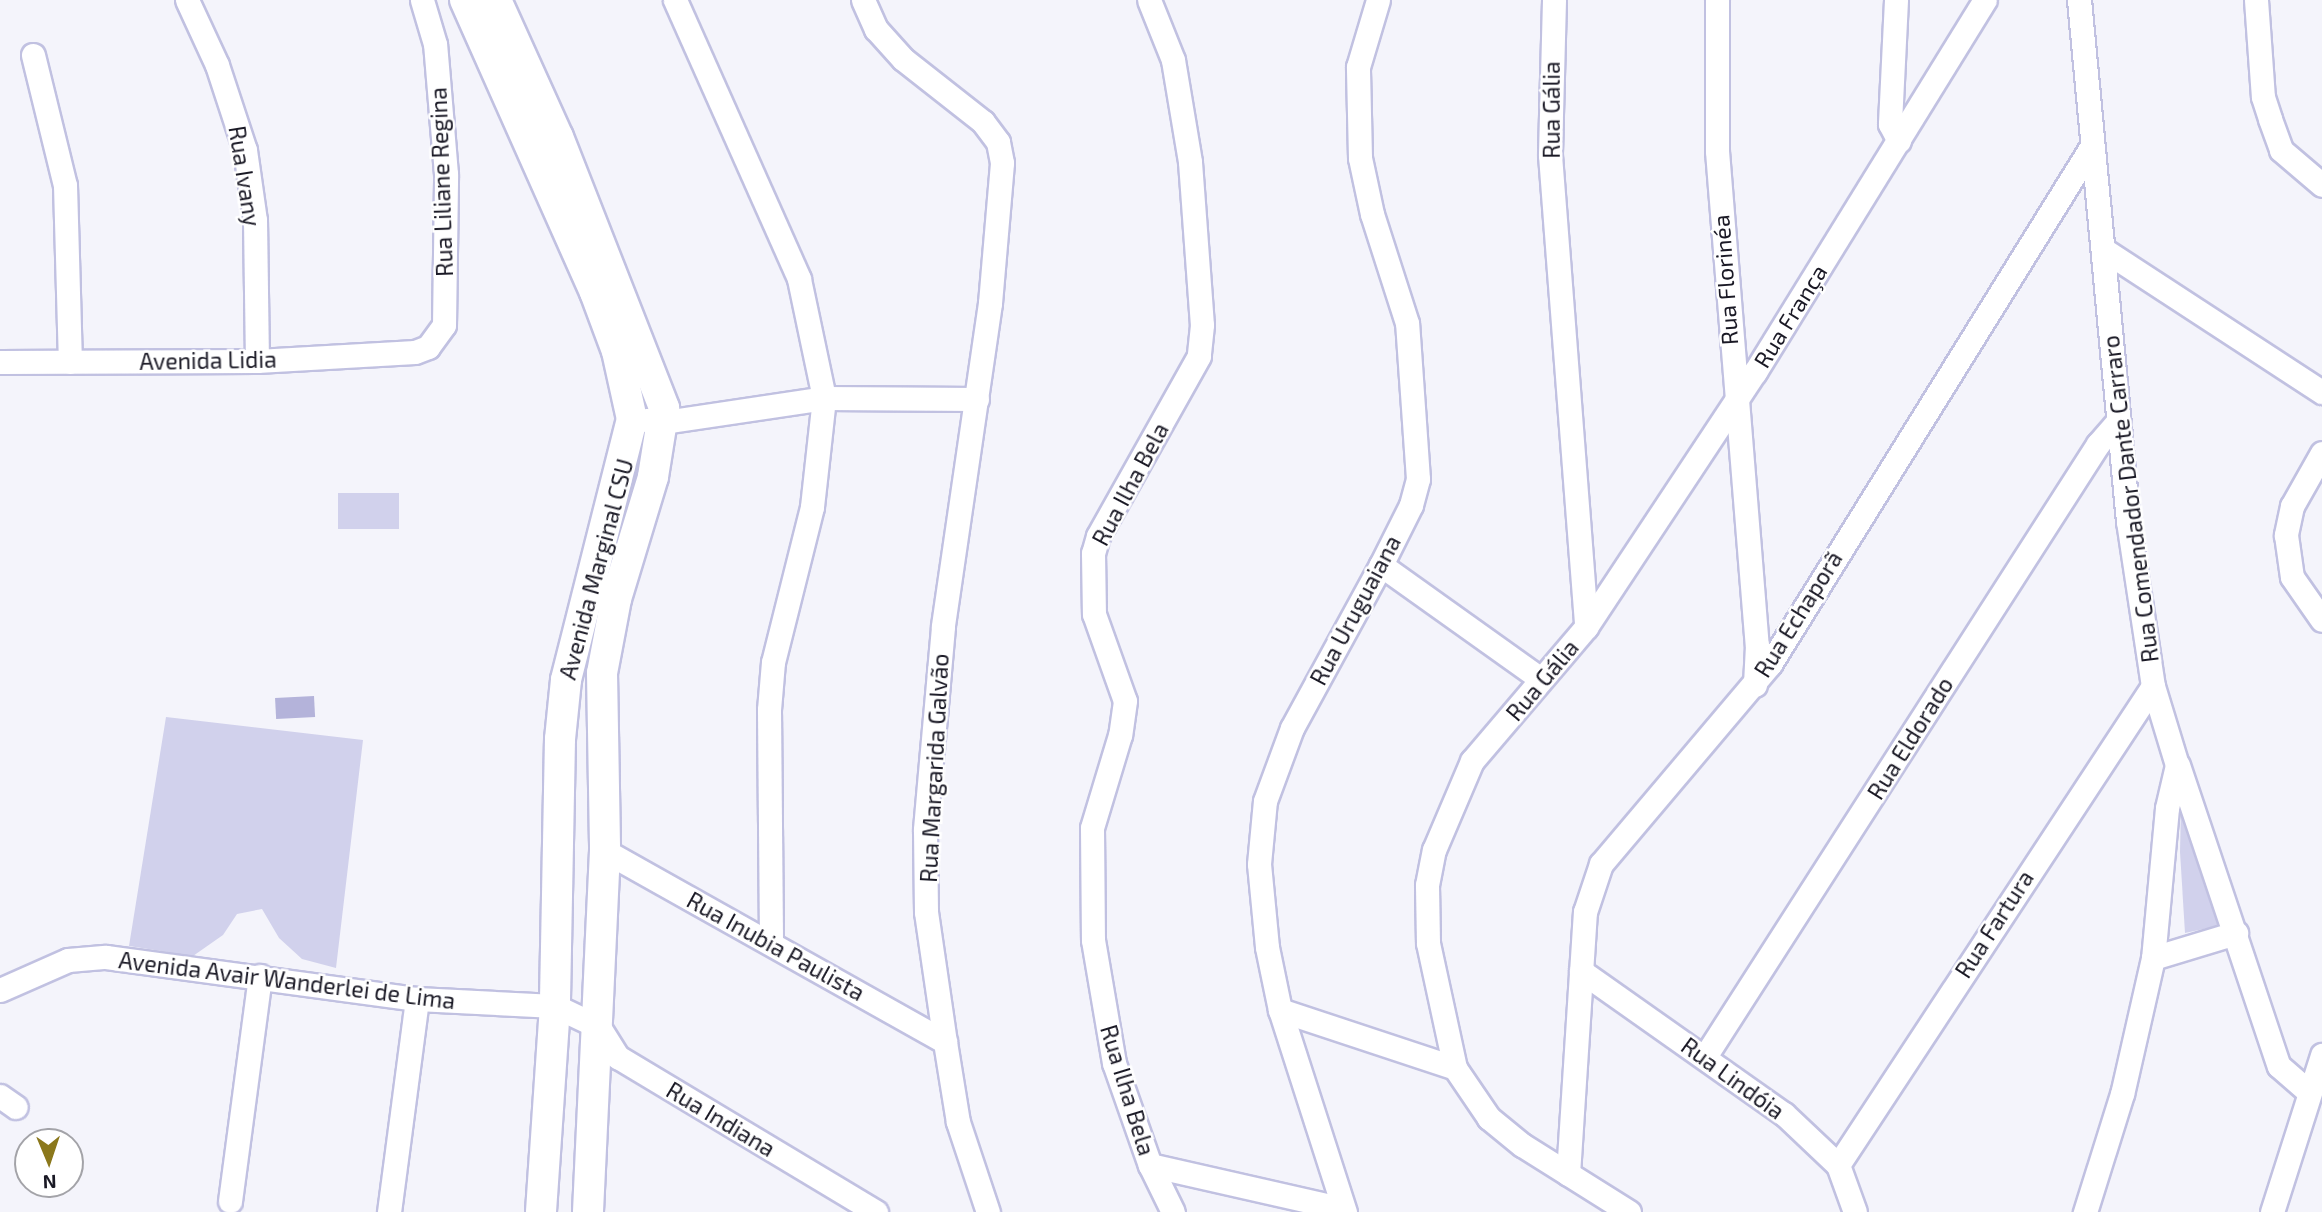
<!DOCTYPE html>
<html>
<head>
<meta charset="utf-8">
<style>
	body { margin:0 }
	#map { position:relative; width:2322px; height:1212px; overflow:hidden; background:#f4f4fb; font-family:"Exo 2",sans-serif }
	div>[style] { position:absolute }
	.green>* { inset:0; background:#d1d1ec; transform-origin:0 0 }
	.water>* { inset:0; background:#b4b3da; transform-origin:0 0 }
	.roads { filter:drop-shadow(2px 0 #c1c1e1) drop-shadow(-2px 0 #c1c1e1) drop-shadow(0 2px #c1c1e1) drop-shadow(0 -2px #c1c1e1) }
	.minor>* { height:23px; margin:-11.5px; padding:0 11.5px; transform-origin:11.5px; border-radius:11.5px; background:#fff }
	.major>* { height:30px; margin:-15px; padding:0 15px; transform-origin:15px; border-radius:15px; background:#fff }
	span { translate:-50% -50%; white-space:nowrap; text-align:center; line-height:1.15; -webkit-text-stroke:5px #fff; paint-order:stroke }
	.street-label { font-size:23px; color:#1a1925 }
	.north { position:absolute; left:14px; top:1128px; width:70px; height:70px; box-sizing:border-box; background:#fff; border:2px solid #a3a3a8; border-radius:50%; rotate:178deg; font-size:19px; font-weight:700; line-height:28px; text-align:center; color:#1a1925 }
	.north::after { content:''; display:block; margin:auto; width:24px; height:32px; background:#8b781c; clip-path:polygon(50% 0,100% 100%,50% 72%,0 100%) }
</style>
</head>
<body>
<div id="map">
	<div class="green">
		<div style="left:338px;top:493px;width:61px;height:36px"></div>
		<div style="clip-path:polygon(166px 717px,363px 740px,336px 968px,302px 959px,279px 938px,262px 909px,237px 914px,223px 935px,193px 956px,129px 946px)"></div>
		<div style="clip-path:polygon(2181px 806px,2222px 925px,2185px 933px,2180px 852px)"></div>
	</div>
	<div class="water">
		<div style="left:314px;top:696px;width:21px;height:39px;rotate:87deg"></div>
	</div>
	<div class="roads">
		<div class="minor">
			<div style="left:187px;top:0;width:72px;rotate:65.2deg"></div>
			<div style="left:217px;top:65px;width:89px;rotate:71.8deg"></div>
			<div style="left:245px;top:150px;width:71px;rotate:81.9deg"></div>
			<div style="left:255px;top:220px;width:141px;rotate:89.2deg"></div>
			<div style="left:675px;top:0;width:305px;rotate:66deg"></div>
			<div style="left:799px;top:279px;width:122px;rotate:78.1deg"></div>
			<div style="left:824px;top:398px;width:110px;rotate:96.3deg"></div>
			<div style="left:812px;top:507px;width:160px;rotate:104.1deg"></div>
			<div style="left:773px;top:662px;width:48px;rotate:94.8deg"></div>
			<div style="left:769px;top:710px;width:232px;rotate:89.5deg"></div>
			<div style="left:863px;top:0;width:32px;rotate:66deg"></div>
			<div style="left:876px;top:29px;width:40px;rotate:48deg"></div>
			<div style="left:903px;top:59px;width:102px;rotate:38.2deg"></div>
			<div style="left:983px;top:122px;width:25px;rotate:53deg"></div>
			<div style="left:998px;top:142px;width:21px;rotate:79deg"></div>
			<div style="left:1002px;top:163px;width:141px;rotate:94.9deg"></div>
			<div style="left:990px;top:303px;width:327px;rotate:98.3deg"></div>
			<div style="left:943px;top:627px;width:204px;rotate:95.1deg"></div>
			<div style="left:925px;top:830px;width:82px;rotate:89.3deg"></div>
			<div style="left:926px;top:912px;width:131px;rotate:81.7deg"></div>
			<div style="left:945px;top:1042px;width:81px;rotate:80.8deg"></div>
			<div style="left:958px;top:1122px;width:95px;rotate:71.6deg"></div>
			<div style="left:1149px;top:0;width:65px;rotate:68.2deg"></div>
			<div style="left:1173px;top:60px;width:103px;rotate:80.5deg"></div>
			<div style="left:1190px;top:162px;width:163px;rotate:85.8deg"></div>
			<div style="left:1202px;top:325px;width:31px;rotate:96deg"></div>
			<div style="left:1199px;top:356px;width:206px;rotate:119.3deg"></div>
			<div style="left:1098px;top:536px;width:18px;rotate:106deg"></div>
			<div style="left:1093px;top:553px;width:61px;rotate:89.1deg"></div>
			<div style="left:1094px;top:614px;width:92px;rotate:70.4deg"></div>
			<div style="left:1125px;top:701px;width:34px;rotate:98deg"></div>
			<div style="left:1120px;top:735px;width:97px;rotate:106.8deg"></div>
			<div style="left:1092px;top:828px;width:112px;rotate:89.5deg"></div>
			<div style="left:1093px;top:940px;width:125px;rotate:80.3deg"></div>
			<div style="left:1114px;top:1063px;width:108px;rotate:70.6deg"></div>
			<div style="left:1150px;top:1165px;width:52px;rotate:63.9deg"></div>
			<div style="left:1554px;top:0;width:155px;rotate:91.5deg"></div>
			<div style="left:1550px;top:155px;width:473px;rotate:85.6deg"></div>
			<div style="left:1717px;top:0;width:151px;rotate:90deg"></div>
			<div style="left:1717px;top:151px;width:496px;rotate:85.4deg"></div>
			<div style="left:1757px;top:645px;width:40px;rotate:92.9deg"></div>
			<div style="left:1896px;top:0;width:124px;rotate:92.8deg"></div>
			<div style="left:1890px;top:124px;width:19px;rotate:62deg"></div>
			<div style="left:2079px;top:0;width:523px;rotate:84.63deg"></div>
			<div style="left:2128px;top:521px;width:167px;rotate:81.4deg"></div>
			<div style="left:2153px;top:686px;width:83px;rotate:73.1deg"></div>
			<div style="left:2177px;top:765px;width:44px;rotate:103.1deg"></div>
			<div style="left:2167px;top:808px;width:151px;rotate:95.3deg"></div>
			<div style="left:2153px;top:958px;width:139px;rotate:102.8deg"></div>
			<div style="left:2122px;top:1094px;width:124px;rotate:107.4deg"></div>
			<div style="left:2256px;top:0;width:97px;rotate:85.9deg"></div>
			<div style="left:2263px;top:97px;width:23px;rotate:72deg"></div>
			<div style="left:2270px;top:119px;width:33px;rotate:70deg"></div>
			<div style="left:2281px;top:150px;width:54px;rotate:40.5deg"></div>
			<div style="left:33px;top:55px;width:134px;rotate:76.2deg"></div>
			<div style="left:65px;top:185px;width:177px;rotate:88.4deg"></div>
			<div style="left:2104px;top:250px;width:260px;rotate:33.1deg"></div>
			<div style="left:0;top:362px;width:257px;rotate:-0.2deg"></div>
			<div style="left:257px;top:361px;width:158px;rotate:-3.3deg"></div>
			<div style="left:415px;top:352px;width:14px;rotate:-21deg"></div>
			<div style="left:428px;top:347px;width:27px;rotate:-54deg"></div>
			<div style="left:444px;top:325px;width:151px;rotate:-89.2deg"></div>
			<div style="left:446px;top:174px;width:130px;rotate:-94.8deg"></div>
			<div style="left:435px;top:44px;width:46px;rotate:-106.5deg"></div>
			<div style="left:646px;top:420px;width:18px;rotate:6deg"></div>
			<div style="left:664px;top:422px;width:162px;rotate:-8.5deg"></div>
			<div style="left:824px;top:398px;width:153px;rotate:0.4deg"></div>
			<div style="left:2322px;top:453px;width:61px;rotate:119.5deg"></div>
			<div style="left:2292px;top:506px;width:30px;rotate:102deg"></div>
			<div style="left:2286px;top:535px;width:42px;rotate:81.9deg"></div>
			<div style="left:2292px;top:577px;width:52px;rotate:55.1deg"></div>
			<div style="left:1381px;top:565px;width:196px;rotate:35.5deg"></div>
			<div style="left:2178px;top:765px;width:317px;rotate:71.5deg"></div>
			<div style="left:2279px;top:1066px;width:40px;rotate:41deg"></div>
			<div style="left:605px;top:851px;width:390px;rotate:29.3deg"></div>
			<div style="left:2153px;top:958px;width:87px;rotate:-16.8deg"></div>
			<div style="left:1581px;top:971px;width:248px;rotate:35.2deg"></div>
			<div style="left:1784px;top:1114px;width:74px;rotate:43.4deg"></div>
			<div style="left:1838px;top:1165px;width:50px;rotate:70.1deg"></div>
			<div style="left:0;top:990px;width:74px;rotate:-23.8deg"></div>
			<div style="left:68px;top:960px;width:38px;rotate:-5deg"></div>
			<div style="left:106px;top:957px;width:314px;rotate:7.7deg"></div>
			<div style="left:417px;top:999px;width:138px;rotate:2.9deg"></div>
			<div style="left:555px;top:1006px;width:49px;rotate:25.5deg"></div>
			<div style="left:599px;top:1027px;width:36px;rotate:58deg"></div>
			<div style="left:618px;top:1057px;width:301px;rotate:31deg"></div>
			<div style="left:1280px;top:1010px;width:184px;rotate:18.3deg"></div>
			<div style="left:1706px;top:1055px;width:726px;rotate:-57.32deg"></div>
			<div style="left:2098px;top:444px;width:29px;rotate:-49deg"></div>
			<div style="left:0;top:1096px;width:19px;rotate:35deg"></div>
			<div style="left:1150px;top:1165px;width:195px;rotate:12.8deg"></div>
			<div style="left:1838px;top:1165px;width:573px;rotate:-56.67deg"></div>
			<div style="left:1568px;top:1174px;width:263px;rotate:-86.3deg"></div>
			<div style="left:1585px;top:912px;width:51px;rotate:-71.6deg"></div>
			<div style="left:1601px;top:864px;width:262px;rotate:-49.8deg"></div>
			<div style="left:1770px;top:664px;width:606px;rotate:-58.14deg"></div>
			<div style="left:230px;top:1201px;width:227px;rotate:-82.4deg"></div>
			<div style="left:389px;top:1212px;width:215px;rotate:-82.5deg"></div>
			<div style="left:1345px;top:1212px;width:212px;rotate:-107.8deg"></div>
			<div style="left:1280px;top:1010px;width:64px;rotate:-101.7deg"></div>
			<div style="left:1267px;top:947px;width:83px;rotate:-95.5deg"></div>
			<div style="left:1259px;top:864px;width:63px;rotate:-84.6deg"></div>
			<div style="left:1265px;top:801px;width:78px;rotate:-69.7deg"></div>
			<div style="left:1292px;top:728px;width:186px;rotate:-61.4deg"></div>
			<div style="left:1381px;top:565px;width:67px;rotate:-63.4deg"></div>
			<div style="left:1411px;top:505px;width:27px;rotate:-75deg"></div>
			<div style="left:1418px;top:479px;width:156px;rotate:-94deg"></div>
			<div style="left:1407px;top:323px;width:114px;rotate:-107.8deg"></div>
			<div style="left:1372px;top:214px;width:57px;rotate:-102.1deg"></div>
			<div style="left:1360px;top:158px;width:91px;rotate:-91.3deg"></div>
			<div style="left:1358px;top:67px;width:70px;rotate:-73.4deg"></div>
			<div style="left:1629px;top:1212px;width:126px;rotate:-147.9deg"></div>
			<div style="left:1522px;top:1145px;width:43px;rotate:-140.7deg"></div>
			<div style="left:1489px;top:1118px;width:60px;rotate:-124.2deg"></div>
			<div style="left:1455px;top:1068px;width:128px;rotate:-102.2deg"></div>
			<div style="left:1428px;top:943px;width:58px;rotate:-91deg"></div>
			<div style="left:1427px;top:885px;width:36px;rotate:-79deg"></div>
			<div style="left:1434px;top:850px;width:97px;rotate:-66.9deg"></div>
			<div style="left:1472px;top:761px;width:176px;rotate:-49.6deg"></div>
			<div style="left:1586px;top:627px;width:306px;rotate:-56.5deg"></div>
			<div style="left:1755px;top:372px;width:437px;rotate:-58.3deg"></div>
			<div style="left:2272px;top:1212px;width:165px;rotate:-72.3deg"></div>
		</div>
		<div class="major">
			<div style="left:465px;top:0;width:320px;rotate:66deg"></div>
			<div style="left:595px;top:292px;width:63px;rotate:69.6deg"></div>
			<div style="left:617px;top:351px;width:70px;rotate:77.6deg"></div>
			<div style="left:632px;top:419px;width:269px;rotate:104.2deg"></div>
			<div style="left:566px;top:680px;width:59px;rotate:95.8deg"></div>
			<div style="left:560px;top:739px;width:267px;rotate:91.1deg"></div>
			<div style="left:555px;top:1006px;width:206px;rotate:93.9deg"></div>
			<div style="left:496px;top:0;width:150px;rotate:65.7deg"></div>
			<div style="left:558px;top:137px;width:291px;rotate:68.6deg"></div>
			<div style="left:664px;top:408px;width:70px;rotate:99.1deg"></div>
			<div style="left:653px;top:477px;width:127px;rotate:106.9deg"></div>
			<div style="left:616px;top:599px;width:75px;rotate:100.7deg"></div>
			<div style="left:602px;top:673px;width:178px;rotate:89deg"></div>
			<div style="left:605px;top:851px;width:361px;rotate:92.7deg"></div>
		</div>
	</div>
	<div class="street-label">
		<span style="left:1551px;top:110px;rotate:-90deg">Rua Gália</span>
		<span style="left:245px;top:176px;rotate:81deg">Rua Ivany</span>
		<span style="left:441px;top:182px;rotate:-92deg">Rua Liliane Regina</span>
		<span style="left:1725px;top:280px;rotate:-94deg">Rua Florinéa</span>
		<span style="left:1790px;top:316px;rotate:-58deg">Rua França</span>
		<span style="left:208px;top:360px;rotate:-1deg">Avenida Lidia</span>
		<span style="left:1130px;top:484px;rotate:-62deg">Rua Ilha Bela</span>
		<span style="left:2130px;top:499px;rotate:-97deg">Rua Comendador Dante Carraro</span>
		<span style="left:596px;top:569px;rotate:-75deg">Avenida Marginal CSU</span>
		<span style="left:1355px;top:610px;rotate:-62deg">Rua Uruguaiana</span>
		<span style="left:1798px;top:614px;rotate:-58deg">Rua Echaporã</span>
		<span style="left:1542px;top:680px;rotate:-50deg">Rua Gália</span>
		<span style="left:1910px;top:738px;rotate:-58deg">Rua Eldorado</span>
		<span style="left:934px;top:768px;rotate:-87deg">Rua Margarida Galvão</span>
		<span style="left:1994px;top:924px;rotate:-57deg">Rua Fartura</span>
		<span style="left:776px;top:946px;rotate:29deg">Rua Inubia Paulista</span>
		<span style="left:287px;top:980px;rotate:7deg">Avenida Avair Wanderlei de Lima</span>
		<span style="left:1733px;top:1078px;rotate:36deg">Rua Lindóia</span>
		<span style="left:1128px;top:1090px;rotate:73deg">Rua Ilha Bela</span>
		<span style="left:721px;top:1119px;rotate:31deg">Rua Indiana</span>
	</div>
	<div class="north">N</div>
</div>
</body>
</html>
